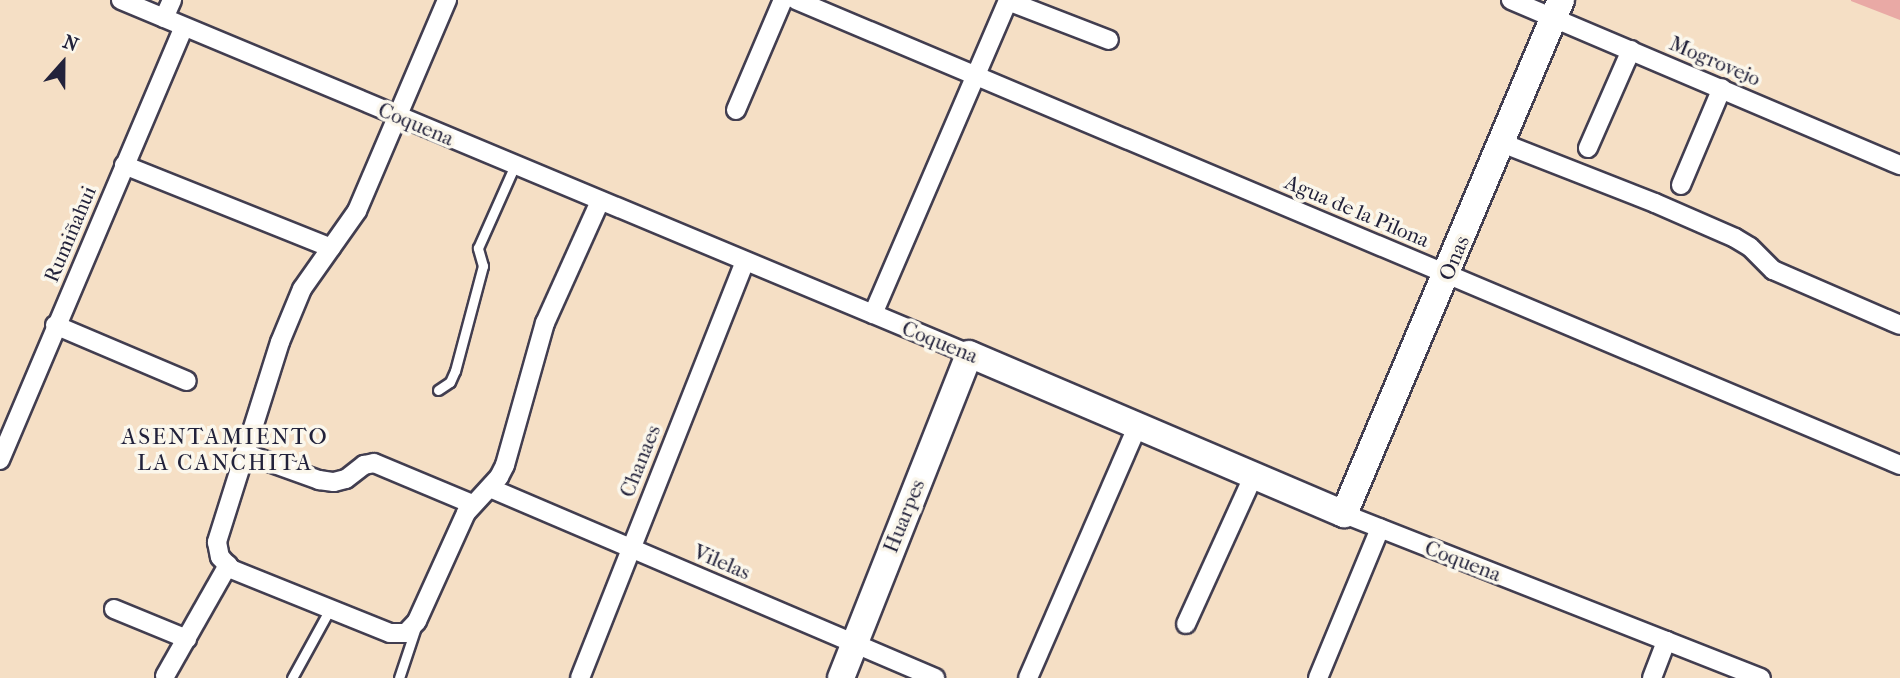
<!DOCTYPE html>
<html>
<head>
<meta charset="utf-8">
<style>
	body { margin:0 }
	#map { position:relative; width:1900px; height:678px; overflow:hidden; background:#f5dfc5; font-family:"IM FELL French Canon",serif }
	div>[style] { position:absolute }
	.building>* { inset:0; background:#e9a9a5 }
	.roads { filter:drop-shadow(2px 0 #423e50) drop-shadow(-2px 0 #423e50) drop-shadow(0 2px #423e50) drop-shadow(0 -2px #423e50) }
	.service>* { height:9px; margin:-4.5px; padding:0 4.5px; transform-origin:4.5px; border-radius:4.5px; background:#fff }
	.minor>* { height:18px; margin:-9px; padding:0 9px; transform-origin:9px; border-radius:9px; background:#fff }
	.secondary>* { height:26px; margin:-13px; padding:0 13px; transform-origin:13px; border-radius:13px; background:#fff }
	span { translate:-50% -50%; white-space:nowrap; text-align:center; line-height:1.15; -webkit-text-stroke:7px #fbf7ec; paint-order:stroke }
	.street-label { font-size:21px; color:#22223b }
	.neighbourhood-label { font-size:23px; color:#22223b; letter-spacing:2px }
	.north { position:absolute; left:28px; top:28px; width:70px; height:70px; -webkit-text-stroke:5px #fbf7ec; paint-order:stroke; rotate:21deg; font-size:19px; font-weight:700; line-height:28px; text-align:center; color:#22223b }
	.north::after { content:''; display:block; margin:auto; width:24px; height:32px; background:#22223b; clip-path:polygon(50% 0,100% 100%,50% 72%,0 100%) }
</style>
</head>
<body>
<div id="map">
	<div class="building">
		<div style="clip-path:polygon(1900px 0,1900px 20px,1851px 1px,1851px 0)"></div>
	</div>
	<div class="roads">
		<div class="service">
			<div style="left:438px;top:390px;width:14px;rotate:-34deg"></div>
			<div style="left:450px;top:382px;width:12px;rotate:-66deg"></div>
			<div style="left:455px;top:371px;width:109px;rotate:-75.1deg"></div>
			<div style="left:483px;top:266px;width:19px;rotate:-106deg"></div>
			<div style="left:478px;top:248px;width:91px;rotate:-66deg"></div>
			<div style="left:292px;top:678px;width:79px;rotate:-61.2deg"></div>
			<div style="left:399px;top:678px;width:51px;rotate:-71.6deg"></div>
		</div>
		<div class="minor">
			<div style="left:121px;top:0;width:919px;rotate:22.66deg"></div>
			<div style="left:447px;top:0;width:229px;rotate:113.1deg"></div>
			<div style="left:357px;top:211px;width:95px;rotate:125.2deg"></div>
			<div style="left:302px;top:289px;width:57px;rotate:112.5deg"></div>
			<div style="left:280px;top:342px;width:210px;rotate:107.5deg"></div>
			<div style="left:217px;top:542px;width:15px;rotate:79deg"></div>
			<div style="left:220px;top:557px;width:16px;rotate:47deg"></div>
			<div style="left:231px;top:569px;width:171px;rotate:21.9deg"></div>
			<div style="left:390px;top:633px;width:16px"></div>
			<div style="left:406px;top:633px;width:16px;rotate:-47deg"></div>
			<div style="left:417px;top:621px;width:119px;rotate:-65.6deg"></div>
			<div style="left:466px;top:513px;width:49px;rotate:-47.5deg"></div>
			<div style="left:499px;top:477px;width:13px;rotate:-63deg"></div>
			<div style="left:505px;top:465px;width:148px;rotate:-74.3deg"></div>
			<div style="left:545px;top:323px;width:134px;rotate:-65.7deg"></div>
			<div style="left:796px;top:0;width:1198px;rotate:22.84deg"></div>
			<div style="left:1511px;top:0;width:423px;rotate:23deg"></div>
			<div style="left:1008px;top:1px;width:108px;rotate:21.1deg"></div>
			<div style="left:164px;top:18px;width:20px;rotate:-66deg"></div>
			<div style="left:736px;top:110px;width:120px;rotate:-66.9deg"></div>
			<div style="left:1502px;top:143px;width:164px;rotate:21.4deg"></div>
			<div style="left:1655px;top:203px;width:87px;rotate:23.6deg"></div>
			<div style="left:1735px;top:238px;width:17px;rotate:31deg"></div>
			<div style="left:1750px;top:247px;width:33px;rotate:45deg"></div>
			<div style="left:1773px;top:270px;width:138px;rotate:23.4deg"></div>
			<div style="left:1588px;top:148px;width:107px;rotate:-66.3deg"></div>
			<div style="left:124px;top:165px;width:223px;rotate:21.8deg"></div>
			<div style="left:1681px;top:185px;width:105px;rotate:-67.1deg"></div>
			<div style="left:873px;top:314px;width:342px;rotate:-66.7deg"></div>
			<div style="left:55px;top:325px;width:143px;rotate:23deg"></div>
			<div style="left:244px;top:453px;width:80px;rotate:19.8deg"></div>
			<div style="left:319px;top:480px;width:15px;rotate:8deg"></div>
			<div style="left:334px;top:482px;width:12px;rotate:-14deg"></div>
			<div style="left:346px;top:479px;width:23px;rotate:-38deg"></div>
			<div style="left:364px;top:465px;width:10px;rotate:-11deg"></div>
			<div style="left:374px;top:463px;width:106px;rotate:22.7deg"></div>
			<div style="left:0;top:460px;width:470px;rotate:-67deg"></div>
			<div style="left:490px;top:488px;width:484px;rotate:23.1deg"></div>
			<div style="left:1344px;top:514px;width:448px;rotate:21.5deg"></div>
			<div style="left:114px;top:609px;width:79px;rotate:22.3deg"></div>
			<div style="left:1186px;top:624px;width:164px;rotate:-65.5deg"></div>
			<div style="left:165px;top:676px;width:128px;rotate:-60.4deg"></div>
			<div style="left:580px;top:678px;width:448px;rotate:-68.4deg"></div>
			<div style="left:1028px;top:678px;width:276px;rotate:-66.5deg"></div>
			<div style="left:1318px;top:678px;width:162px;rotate:-67.5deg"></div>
			<div style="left:1652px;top:678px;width:40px;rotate:-69deg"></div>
		</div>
		<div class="secondary">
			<div style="left:841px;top:678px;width:348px;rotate:-68.4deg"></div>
			<div style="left:969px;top:354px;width:408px;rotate:23.1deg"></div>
			<div style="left:1344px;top:514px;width:558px;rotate:-67.11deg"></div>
		</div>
	</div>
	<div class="street-label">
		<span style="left:1715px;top:61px;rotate:23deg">Mogrovejo</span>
		<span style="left:416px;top:124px;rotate:23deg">Coquena</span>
		<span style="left:1357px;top:211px;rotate:23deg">Agua de la Pilona</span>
		<span style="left:70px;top:234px;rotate:-67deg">Rumiñahui</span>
		<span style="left:1454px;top:258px;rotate:-67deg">Onas</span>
		<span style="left:940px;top:342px;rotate:22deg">Coquena</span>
		<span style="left:640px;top:461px;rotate:-68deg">Chanaes</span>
		<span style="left:904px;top:516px;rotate:-68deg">Huarpes</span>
		<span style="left:1463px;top:561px;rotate:21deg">Coquena</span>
		<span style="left:722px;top:562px;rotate:23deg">Vilelas</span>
	</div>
	<div class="neighbourhood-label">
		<span style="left:225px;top:450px">ASENTAMIENTO<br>LA CANCHITA</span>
	</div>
	<div class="north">N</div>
</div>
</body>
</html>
